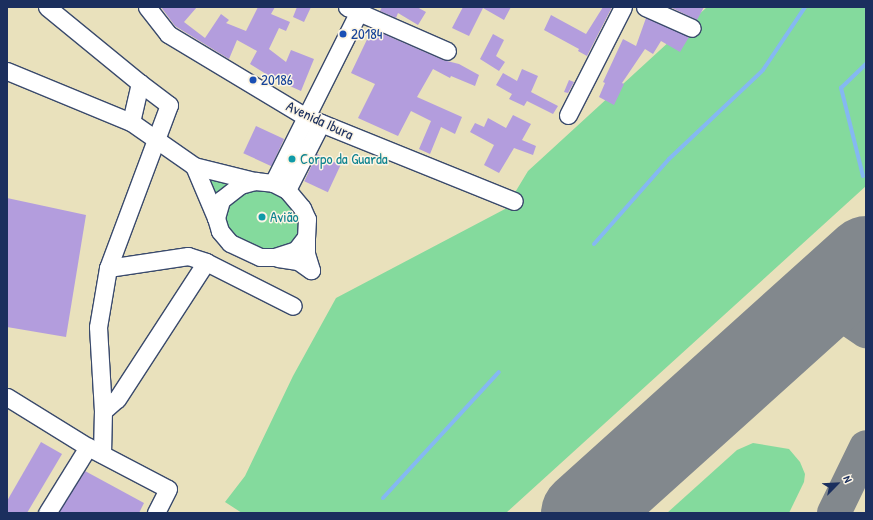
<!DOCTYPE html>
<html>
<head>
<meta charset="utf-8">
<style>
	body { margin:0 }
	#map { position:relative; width:873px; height:520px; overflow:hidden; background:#e9e1bc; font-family:"Patrick Hand",sans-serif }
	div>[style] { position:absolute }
	.green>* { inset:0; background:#84da9d }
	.stream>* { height:4px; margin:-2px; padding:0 2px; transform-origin:2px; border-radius:2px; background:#85b8f2 }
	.taxiway>* { height:34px; margin:-17px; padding:0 17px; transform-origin:17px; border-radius:17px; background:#82888d }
	.runway>* { height:85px; margin:-42.5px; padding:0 42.5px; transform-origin:42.5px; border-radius:42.5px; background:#82888d }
	.building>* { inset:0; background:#b39ddd; transform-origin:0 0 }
	.roads { filter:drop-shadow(1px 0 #3a4a6c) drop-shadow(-1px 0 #3a4a6c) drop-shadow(0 1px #3a4a6c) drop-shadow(0 -1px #3a4a6c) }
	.minor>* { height:17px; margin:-8.5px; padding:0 8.5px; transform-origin:8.5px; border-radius:8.5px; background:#fff }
	.dots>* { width:11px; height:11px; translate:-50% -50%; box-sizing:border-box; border:2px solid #fcf5e5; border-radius:50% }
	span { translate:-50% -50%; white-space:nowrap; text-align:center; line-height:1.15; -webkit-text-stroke:3px #fcf5e5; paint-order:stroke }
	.transit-label { font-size:15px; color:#164399 }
	.left { translate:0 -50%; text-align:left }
	.street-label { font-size:15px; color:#1b2f5e }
	.culture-label { font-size:15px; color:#0d838f }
	.frame { position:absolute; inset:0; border:8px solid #1b2f5e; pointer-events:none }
	.north { position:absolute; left:817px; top:464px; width:40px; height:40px; -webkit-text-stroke:3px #fcf5e5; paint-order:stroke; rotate:66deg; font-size:11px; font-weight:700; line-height:16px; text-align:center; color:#1b2f5e }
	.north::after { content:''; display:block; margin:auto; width:14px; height:18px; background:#1b2f5e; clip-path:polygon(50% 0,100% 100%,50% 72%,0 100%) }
</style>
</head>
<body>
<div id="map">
	<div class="green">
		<div style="clip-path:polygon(707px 7px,866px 7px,866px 186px,506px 513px,242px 513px,225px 502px,245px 476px,293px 376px,336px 298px,505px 209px,528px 171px)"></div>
		<div style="clip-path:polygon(194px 166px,255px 181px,297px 201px,311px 270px,230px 243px)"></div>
		<div style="clip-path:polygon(753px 443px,789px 449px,800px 462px,805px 474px,804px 482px,789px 513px,667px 513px,737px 450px)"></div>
	</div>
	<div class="stream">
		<div style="left:863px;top:176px;width:91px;rotate:-104deg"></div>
		<div style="left:841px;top:88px;width:35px;rotate:-44deg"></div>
		<div style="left:594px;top:244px;width:113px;rotate:-48.6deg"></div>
		<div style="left:669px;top:159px;width:129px;rotate:-43.4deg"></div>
		<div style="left:763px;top:70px;width:76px;rotate:-56.3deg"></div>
		<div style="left:383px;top:498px;width:171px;rotate:-47.4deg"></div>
	</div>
	<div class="taxiway">
		<div style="left:779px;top:336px;width:26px;rotate:-32deg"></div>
		<div style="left:801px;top:322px;width:19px;rotate:-18deg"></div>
		<div style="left:819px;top:316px;width:29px;rotate:6deg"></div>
		<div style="left:848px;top:319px;width:22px;rotate:34deg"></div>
		<div style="left:834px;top:513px;width:73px;rotate:-64.1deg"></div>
	</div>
	<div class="runway">
		<div style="left:583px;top:513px;width:381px;rotate:-42deg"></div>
	</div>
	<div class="building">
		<div style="clip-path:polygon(161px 7px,197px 7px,184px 22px,205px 38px,221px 14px,229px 20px,226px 23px,246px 31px,258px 7px,275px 7px,271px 14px,290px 22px,286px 31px,279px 28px,269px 49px,286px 62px,291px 50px,314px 59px,301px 91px,274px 79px,250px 64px,257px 51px,237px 40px,229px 59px,175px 26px)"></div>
		<div style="clip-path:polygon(297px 7px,311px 7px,304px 22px,293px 17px)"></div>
		<div style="clip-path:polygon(382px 7px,417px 7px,426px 12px,418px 25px,398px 13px,396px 18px,380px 11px)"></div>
		<div style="clip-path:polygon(463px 7px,511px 7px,504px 20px,483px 8px,469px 36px,452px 28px)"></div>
		<div style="clip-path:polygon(603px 7px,612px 7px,587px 56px,578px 51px,579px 49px,544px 30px,551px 15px,586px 34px)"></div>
		<div style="clip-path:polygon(670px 7px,704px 7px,697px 20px)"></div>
		<div style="clip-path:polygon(646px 18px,689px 37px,680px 52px,661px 41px,653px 54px,645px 49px,622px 83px,624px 84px,614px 105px,599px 97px,605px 83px,603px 82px,623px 39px,636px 46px)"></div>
		<div style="clip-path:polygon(372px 29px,443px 60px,459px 64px,479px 75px,475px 86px,451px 76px,450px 78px,433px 69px,417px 97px,462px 117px,455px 134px,441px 127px,430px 154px,419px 149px,431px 121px,411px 111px,398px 136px,358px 118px,375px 84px,351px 73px)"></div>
		<div style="clip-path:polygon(493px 34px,504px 40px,496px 56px,505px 62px,499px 71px,480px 59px)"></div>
		<div style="clip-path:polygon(522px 69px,538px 76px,531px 92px,558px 106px,553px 114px,527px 101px,524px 106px,509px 99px,512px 94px,496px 85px,503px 73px,517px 81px)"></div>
		<div style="clip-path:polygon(569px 80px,574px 82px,568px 93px,564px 92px)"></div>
		<div style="clip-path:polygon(513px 115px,531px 124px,522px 140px,536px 146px,533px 155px,514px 148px,499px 173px,484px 165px,494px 145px,470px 132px,475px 123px,484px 127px,488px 118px,506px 128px)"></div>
		<div style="left:256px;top:126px;width:31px;height:30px;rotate:25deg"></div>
		<div style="left:317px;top:154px;width:26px;height:30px;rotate:25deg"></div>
		<div style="clip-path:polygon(7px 198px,86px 215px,66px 337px,7px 327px)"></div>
		<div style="clip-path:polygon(41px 442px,62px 454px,27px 513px,7px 513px,7px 501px)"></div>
		<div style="clip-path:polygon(85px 471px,144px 503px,139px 513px,59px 513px)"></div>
	</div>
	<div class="roads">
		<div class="minor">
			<div style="left:47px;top:7px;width:120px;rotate:39.3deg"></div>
			<div style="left:147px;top:7px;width:34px;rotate:52deg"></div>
			<div style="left:168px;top:34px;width:161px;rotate:31deg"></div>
			<div style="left:306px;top:117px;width:224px;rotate:22deg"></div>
			<div style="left:347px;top:7px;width:109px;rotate:23.7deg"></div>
			<div style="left:645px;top:7px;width:51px;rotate:24.1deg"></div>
			<div style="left:7px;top:71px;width:134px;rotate:22.4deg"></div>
			<div style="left:131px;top:122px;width:77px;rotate:34.9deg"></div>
			<div style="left:568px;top:115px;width:121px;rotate:-63deg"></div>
			<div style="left:255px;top:181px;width:18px;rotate:6deg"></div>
			<div style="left:273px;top:183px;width:16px;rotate:27deg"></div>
			<div style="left:287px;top:190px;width:23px;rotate:50deg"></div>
			<div style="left:302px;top:208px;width:12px;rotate:66deg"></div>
			<div style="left:307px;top:219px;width:18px;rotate:93deg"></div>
			<div style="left:306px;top:237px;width:16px;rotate:128deg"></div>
			<div style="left:296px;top:250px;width:22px;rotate:162deg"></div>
			<div style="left:275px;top:257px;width:15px;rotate:180deg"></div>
			<div style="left:260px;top:257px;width:33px;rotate:-155deg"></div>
			<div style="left:230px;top:243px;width:16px;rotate:-130deg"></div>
			<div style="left:220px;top:231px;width:14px;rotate:-107deg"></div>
			<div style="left:216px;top:218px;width:19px;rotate:-74deg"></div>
			<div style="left:221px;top:200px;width:24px;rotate:-38deg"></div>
			<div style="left:240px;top:185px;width:16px;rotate:-15deg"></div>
			<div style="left:273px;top:183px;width:197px;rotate:-63.4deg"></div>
			<div style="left:287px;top:190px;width:75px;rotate:-63.1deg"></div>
			<div style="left:216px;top:218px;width:56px;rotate:-112.9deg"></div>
			<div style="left:194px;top:166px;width:62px;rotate:14deg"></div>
			<div style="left:278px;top:258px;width:20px;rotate:9deg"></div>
			<div style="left:298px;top:261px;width:16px;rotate:35deg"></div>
			<div style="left:311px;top:270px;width:17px;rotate:-107deg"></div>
			<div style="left:306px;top:254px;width:17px;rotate:-90deg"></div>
			<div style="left:108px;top:268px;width:81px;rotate:-8.5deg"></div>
			<div style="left:188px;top:256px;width:19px;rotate:18deg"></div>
			<div style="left:206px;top:262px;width:97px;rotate:26.8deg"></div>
			<div style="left:7px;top:397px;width:95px;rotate:31.7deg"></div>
			<div style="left:88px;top:447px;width:90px;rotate:27.7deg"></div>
			<div style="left:168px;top:489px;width:27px;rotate:117deg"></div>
			<div style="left:103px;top:411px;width:18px;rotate:-41deg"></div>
			<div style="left:117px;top:399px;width:163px;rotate:-57deg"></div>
			<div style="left:102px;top:454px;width:43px;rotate:-88.7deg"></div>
			<div style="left:103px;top:411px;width:84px;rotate:-93.4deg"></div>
			<div style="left:98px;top:327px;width:60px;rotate:-80.4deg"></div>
			<div style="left:108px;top:268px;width:174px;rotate:-69.5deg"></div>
			<div style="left:169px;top:105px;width:36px;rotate:-143deg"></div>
			<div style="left:140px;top:83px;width:40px;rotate:103deg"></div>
			<div style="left:47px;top:513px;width:78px;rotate:-58.2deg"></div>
		</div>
	</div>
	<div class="dots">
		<div style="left:343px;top:34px;background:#1a4fb4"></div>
		<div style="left:253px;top:80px;background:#1a4fb4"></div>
		<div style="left:292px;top:159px;background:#0f9aa8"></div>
		<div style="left:262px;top:217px;background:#0f9aa8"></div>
	</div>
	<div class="transit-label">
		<span class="left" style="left:351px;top:34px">20184</span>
		<span class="left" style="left:261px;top:80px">20186</span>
	</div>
	<div class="street-label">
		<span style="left:320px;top:120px;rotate:25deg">Avenida Ibura</span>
	</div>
	<div class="culture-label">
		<span class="left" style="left:300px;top:159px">Corpo da Guarda</span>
		<span class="left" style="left:270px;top:217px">Avião</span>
	</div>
	<div class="frame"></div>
	<div class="north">N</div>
</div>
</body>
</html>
